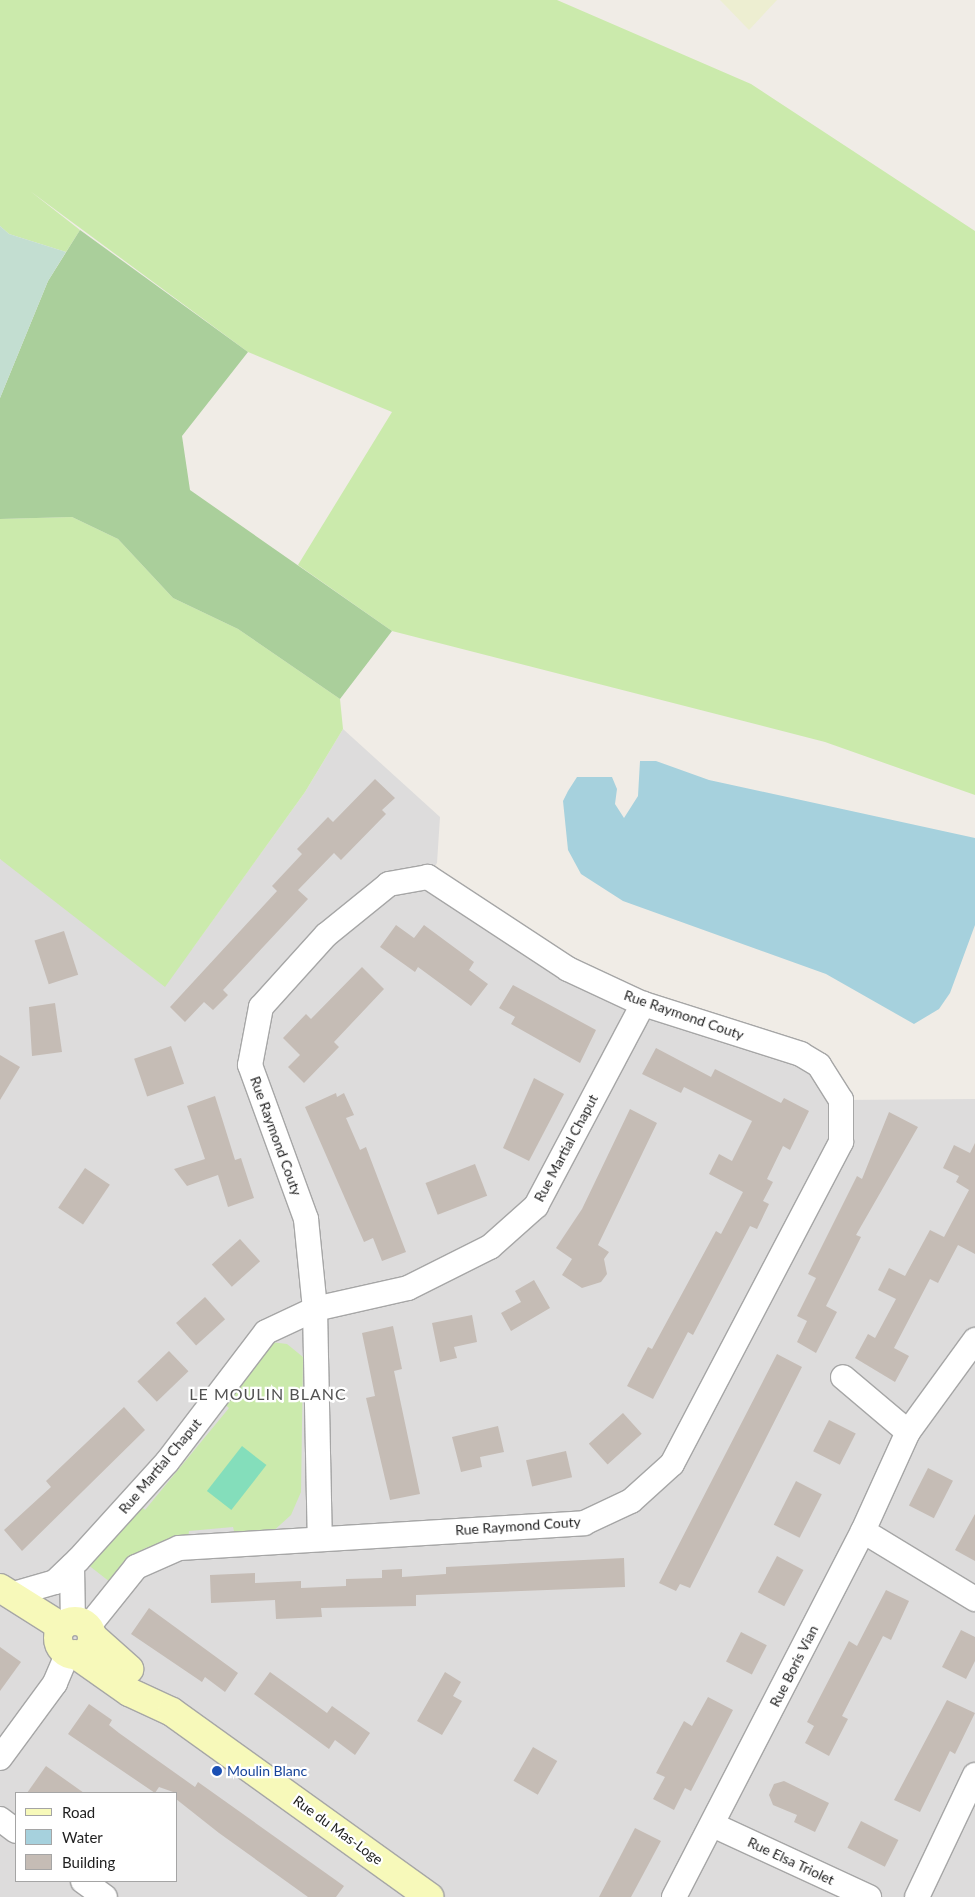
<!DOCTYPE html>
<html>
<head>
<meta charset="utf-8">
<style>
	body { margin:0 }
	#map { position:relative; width:975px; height:1897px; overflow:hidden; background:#f0ece6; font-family:Lato,sans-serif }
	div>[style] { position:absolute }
	.residential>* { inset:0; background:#dddcdc }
	.farmland>* { inset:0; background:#edeed1 }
	.grass>* { inset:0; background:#cbeaac }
	.forest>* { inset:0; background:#aacf9b }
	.wetland>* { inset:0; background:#c3ded1 }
	.pitch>* { inset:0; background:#84debb; transform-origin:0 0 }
	.water>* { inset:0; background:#a6d1dd }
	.building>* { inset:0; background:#c5bcb5; transform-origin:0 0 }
	.roads { filter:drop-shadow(1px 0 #a6a6a6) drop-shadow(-1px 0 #a6a6a6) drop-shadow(0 1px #a6a6a6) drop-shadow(0 -1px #a6a6a6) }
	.minor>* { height:24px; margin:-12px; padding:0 12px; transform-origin:12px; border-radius:12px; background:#fff }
	.secondary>* { height:28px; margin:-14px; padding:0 14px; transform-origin:14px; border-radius:14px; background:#f7f9ba }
	.secondary>.ring { margin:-14px; padding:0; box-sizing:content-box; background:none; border:28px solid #f7f9ba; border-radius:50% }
	.dots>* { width:14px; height:14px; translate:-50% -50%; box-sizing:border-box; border:2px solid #fff; border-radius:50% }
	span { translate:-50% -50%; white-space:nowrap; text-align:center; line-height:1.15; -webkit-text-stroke:4.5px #fff; paint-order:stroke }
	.street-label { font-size:14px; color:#1f1f1f }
	.transit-label { font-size:14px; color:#164399 }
	.left { translate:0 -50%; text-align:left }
	.quarter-label { font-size:16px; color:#525252; letter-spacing:1px }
	.legend { position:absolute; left:15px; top:1792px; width:162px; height:90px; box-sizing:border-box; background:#fff; border:1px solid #a5a5a5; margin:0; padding:6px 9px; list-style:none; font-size:15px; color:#1f1f1f }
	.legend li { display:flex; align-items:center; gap:10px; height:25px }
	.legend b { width:25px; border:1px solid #a5a5a5 }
</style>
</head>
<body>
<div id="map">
	<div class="residential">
		<div style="clip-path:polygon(evenodd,343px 729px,440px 817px,437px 863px,429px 876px,555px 960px,801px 1054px,841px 1100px,975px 1099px,975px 1897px,0 1897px,0 859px,192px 949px,305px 792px,343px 729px,16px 1793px,176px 1793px,176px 1881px,16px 1881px,16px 1793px)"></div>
	</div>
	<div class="farmland">
		<div style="clip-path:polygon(720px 0,777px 0,749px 30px)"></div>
	</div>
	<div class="grass">
		<div style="clip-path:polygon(0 0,557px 0,751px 84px,975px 231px,975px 795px,825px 742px,392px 631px,298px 565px,392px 412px,248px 352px,30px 191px,80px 230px,66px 252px,9px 234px,0 226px)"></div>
		<div style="clip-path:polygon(72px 517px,118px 539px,173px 598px,238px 629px,340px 699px,343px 729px,305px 792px,165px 987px,0 859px,0 519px)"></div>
		<div style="clip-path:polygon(271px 1342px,287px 1344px,303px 1357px,301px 1492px,291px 1515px,270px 1534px,235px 1535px,233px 1527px,189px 1531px,188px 1539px,145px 1548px,110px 1582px,87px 1564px,140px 1505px,145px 1510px,229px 1408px,223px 1403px)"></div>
	</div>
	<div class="forest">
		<div style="clip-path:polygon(80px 230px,248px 352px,182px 436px,190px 490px,392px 631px,340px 699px,238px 629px,173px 598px,118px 539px,72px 517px,0 519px,0 398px,48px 281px)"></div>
	</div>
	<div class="wetland">
		<div style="clip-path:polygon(0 226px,9px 234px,66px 252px,48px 281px,0 398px)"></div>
	</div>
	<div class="pitch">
		<div style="left:242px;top:1446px;width:31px;height:57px;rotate:38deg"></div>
	</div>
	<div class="water">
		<div style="clip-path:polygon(640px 761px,656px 761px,709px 780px,975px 838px,975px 925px,950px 993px,939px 1009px,914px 1024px,826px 974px,623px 901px,581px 874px,568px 850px,563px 801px,568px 791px,577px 777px,612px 777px,617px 789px,615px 804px,624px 818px,638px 796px)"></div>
	</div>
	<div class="building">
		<div style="clip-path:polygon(375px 779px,395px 798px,382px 810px,386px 814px,341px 860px,334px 853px,298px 890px,308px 899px,223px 990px,228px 995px,213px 1010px,204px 1002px,185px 1022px,170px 1007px,277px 891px,272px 886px,302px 854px,297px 849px,328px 817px,333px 822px)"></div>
		<div style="clip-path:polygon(396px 925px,414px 938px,424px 925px,474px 962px,469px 970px,488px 984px,471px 1006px,418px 967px,415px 972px,380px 947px)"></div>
		<div style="left:64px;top:931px;width:46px;height:31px;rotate:72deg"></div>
		<div style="clip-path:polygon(362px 967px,384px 989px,334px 1042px,339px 1047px,304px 1083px,288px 1067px,300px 1055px,283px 1038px,306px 1014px,311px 1019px)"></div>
		<div style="clip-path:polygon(513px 985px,596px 1030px,580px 1063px,511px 1024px,515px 1017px,499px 1008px)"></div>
		<div style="clip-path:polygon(55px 1003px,62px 1052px,32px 1056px,29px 1007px)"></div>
		<div style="left:171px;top:1046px;width:40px;height:39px;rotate:71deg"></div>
		<div style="clip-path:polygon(656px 1048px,711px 1077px,715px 1069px,781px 1103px,784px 1098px,809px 1111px,790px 1150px,783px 1146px,767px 1179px,773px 1182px,763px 1201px,769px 1204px,757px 1229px,750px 1226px,693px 1335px,688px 1332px,653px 1399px,627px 1386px,648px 1347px,652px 1349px,716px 1231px,721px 1234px,743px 1192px,709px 1174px,719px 1154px,732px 1161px,752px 1121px,684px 1087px,681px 1093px,642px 1074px)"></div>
		<div style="clip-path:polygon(0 1055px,20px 1067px,0 1100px)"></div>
		<div style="clip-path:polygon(534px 1078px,564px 1094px,529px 1161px,503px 1148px)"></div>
		<div style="clip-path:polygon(336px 1093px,337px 1097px,344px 1093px,354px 1115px,346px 1118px,360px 1150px,366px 1147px,406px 1252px,382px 1261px,373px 1238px,364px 1242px,305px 1107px)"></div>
		<div style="clip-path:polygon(215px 1096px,235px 1160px,241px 1158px,254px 1198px,228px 1207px,218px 1175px,187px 1186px,174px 1169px,205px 1159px,187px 1106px)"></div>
		<div style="clip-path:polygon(630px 1109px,657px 1123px,598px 1245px,609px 1252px,604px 1259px,607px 1274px,601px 1282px,582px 1288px,562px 1275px,572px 1259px,556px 1248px,582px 1209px)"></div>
		<div style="clip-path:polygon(889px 1112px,918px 1127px,856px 1235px,861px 1237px,826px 1306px,837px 1312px,816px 1353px,797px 1342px,807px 1321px,797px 1316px,816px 1278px,808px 1274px,857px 1176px,862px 1179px)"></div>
		<div style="clip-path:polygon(975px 1143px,975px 1254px,958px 1245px,938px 1283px,930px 1279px,894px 1348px,909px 1356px,895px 1382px,855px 1358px,868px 1334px,875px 1338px,896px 1299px,878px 1290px,889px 1268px,905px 1276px,930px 1230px,944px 1237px,969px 1190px,956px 1182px,959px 1176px,943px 1168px,954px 1145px,970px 1153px)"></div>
		<div style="left:475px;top:1164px;width:34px;height:53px;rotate:69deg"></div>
		<div style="left:85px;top:1168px;width:30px;height:48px;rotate:34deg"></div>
		<div style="left:240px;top:1239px;width:30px;height:38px;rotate:48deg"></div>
		<div style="clip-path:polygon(534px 1280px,550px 1308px,511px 1331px,501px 1313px,521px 1302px,515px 1291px)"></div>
		<div style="left:205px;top:1297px;width:30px;height:39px;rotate:48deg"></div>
		<div style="clip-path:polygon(472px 1315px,477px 1342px,454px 1347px,457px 1358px,440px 1362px,432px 1323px)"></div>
		<div style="clip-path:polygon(393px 1326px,402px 1369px,394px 1371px,420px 1494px,390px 1500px,366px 1398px,375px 1396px,362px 1333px)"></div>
		<div style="left:169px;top:1351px;width:28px;height:44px;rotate:46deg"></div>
		<div style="clip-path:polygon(777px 1354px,802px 1367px,690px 1588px,680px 1584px,676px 1591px,659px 1583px)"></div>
		<div style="clip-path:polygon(124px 1407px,145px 1430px,22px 1551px,4px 1530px,51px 1487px,46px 1481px)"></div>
		<div style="left:623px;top:1413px;width:28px;height:46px;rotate:48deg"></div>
		<div style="left:829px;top:1420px;width:30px;height:35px;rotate:27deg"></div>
		<div style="clip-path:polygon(498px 1426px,504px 1452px,480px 1457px,482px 1467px,461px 1472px,452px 1437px)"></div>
		<div style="left:566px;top:1451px;width:27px;height:41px;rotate:77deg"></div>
		<div style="left:928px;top:1468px;width:28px;height:42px;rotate:27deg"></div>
		<div style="left:796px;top:1481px;width:29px;height:49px;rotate:27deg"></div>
		<div style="clip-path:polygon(975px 1514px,975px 1561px,955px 1550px)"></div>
		<div style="left:777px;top:1556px;width:30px;height:41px;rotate:28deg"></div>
		<div style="clip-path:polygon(624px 1558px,625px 1587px,416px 1595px,416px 1606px,321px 1608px,322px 1617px,276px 1619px,275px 1600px,211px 1603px,210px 1575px,255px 1573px,255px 1583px,301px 1581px,301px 1588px,346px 1586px,346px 1579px,382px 1578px,382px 1570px,402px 1569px,402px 1577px,446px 1574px,446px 1567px)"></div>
		<div style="clip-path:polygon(886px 1590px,909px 1601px,891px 1640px,883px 1636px,842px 1716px,848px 1719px,829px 1756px,805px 1743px,814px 1726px,807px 1722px,849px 1641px,857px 1646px)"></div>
		<div style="clip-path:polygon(149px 1608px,238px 1673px,225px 1692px,205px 1677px,202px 1682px,131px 1634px)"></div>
		<div style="clip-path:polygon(961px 1630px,975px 1637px,975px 1661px,966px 1679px,942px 1667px)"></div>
		<div style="left:741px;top:1632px;width:29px;height:33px;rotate:27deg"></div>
		<div style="clip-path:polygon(0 1647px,21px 1662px,0 1691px)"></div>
		<div style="clip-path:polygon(270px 1672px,327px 1713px,332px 1706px,370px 1733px,355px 1755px,335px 1740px,329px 1749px,254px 1694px)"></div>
		<div style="clip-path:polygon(445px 1672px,461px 1682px,453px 1696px,462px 1701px,442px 1735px,417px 1721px)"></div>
		<div style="clip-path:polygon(708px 1697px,733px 1710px,691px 1791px,685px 1788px,674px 1810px,653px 1799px,665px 1777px,656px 1773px,684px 1721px,692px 1726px)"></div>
		<div style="clip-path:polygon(947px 1700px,975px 1713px,955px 1754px,950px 1751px,920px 1812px,894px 1800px)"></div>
		<div style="clip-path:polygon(89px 1704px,112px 1720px,109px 1725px,119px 1733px,195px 1787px,198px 1782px,344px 1886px,336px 1897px,308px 1897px,219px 1833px,176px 1799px,176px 1793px,159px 1787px,155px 1793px,68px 1734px)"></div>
		<div style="left:533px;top:1747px;width:28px;height:39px;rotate:30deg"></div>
		<div style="clip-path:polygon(46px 1766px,84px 1793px,27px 1793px)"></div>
		<div style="clip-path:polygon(784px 1781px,829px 1803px,815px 1832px,794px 1822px,797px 1815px,773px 1805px,769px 1795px,774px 1784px)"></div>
		<div style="left:861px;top:1821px;width:42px;height:30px;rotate:27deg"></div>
		<div style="clip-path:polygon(635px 1828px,661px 1841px,631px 1897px,599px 1897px)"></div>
	</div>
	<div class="roads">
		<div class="minor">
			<div style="left:908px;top:1432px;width:114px;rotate:-53.9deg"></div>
			<div style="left:863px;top:1531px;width:131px;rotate:31.3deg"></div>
			<div style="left:72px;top:1566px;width:55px;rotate:89deg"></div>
			<div style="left:10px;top:1595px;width:47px;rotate:-16.1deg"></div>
			<div style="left:55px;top:1582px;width:32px;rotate:-44deg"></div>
			<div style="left:78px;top:1560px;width:132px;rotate:-47.8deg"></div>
			<div style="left:167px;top:1462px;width:163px;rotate:-52.7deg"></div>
			<div style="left:266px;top:1332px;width:54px;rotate:-25.1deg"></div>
			<div style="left:315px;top:1309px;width:95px;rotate:-12.7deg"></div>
			<div style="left:408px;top:1288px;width:92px;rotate:-26.6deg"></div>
			<div style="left:490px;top:1247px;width:62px;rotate:-41.7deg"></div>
			<div style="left:536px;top:1206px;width:229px;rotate:-62.1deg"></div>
			<div style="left:88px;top:1627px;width:77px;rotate:-51.3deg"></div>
			<div style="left:136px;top:1567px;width:47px;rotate:-23.8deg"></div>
			<div style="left:179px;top:1548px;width:406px;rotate:-3.5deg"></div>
			<div style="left:584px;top:1523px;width:52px;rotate:-25.1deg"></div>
			<div style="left:631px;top:1501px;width:55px;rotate:-42.1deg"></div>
			<div style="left:672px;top:1464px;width:364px;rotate:-62.3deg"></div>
			<div style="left:841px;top:1142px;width:42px;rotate:-90deg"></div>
			<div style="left:841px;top:1100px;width:41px;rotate:-122.2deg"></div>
			<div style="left:819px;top:1065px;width:21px;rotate:-149deg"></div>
			<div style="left:801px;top:1054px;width:166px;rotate:-162.4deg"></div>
			<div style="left:643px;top:1004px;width:83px;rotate:-155deg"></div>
			<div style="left:568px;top:969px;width:168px;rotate:-146.7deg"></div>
			<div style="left:428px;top:877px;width:40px;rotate:170deg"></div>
			<div style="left:389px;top:884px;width:81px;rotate:141deg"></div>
			<div style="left:326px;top:935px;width:97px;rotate:132.1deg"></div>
			<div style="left:261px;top:1007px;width:59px;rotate:100.7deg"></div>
			<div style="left:250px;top:1065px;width:164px;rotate:70deg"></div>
			<div style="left:306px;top:1219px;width:90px;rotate:84.3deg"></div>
			<div style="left:315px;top:1309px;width:230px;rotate:88.8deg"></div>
			<div style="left:0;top:1758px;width:93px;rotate:-53.7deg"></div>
			<div style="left:55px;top:1683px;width:33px;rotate:-67deg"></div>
			<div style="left:0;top:1819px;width:20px;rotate:37deg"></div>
			<div style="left:713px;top:1825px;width:172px;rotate:24.8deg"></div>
			<div style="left:83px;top:1881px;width:27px;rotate:36deg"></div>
			<div style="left:674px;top:1897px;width:412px;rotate:-62.7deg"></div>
			<div style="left:863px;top:1531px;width:109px;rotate:-65.6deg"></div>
			<div style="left:908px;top:1432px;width:85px;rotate:-139.8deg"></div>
			<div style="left:917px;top:1897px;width:135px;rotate:-64.6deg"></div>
		</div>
		<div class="secondary">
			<div style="left:0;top:1588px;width:73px;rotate:32.2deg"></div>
			<div class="ring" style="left:58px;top:1621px;width:6px;height:6px"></div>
			<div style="left:92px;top:1636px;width:50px;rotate:41.7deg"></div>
			<div style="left:75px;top:1654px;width:66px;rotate:35.1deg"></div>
			<div style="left:129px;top:1692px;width:47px;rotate:24.9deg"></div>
			<div style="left:172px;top:1712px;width:317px;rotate:35.7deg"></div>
		</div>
	</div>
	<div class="dots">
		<div style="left:217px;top:1771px;background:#1a4fb4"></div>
	</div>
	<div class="street-label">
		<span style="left:684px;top:1015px;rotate:19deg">Rue Raymond Couty</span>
		<span style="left:276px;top:1136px;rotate:70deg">Rue Raymond Couty</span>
		<span style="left:566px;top:1148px;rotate:-62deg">Rue Martial Chaput</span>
		<span style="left:160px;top:1466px;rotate:-50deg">Rue Martial Chaput</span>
		<span style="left:518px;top:1526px;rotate:-4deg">Rue Raymond Couty</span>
		<span style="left:794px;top:1666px;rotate:-63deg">Rue Boris Vian</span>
		<span style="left:338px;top:1830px;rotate:36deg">Rue du Mas-Loge</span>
		<span style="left:791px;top:1861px;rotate:25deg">Rue Elsa Triolet</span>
	</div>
	<div class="transit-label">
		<span class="left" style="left:227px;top:1771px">Moulin Blanc</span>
	</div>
	<div class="quarter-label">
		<span style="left:268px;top:1394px">LE MOULIN BLANC</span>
	</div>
	<ul class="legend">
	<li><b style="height:6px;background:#f7f9ba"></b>Road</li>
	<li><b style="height:14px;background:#a6d1dd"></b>Water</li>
	<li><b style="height:14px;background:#c5bcb5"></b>Building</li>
	</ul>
</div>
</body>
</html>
